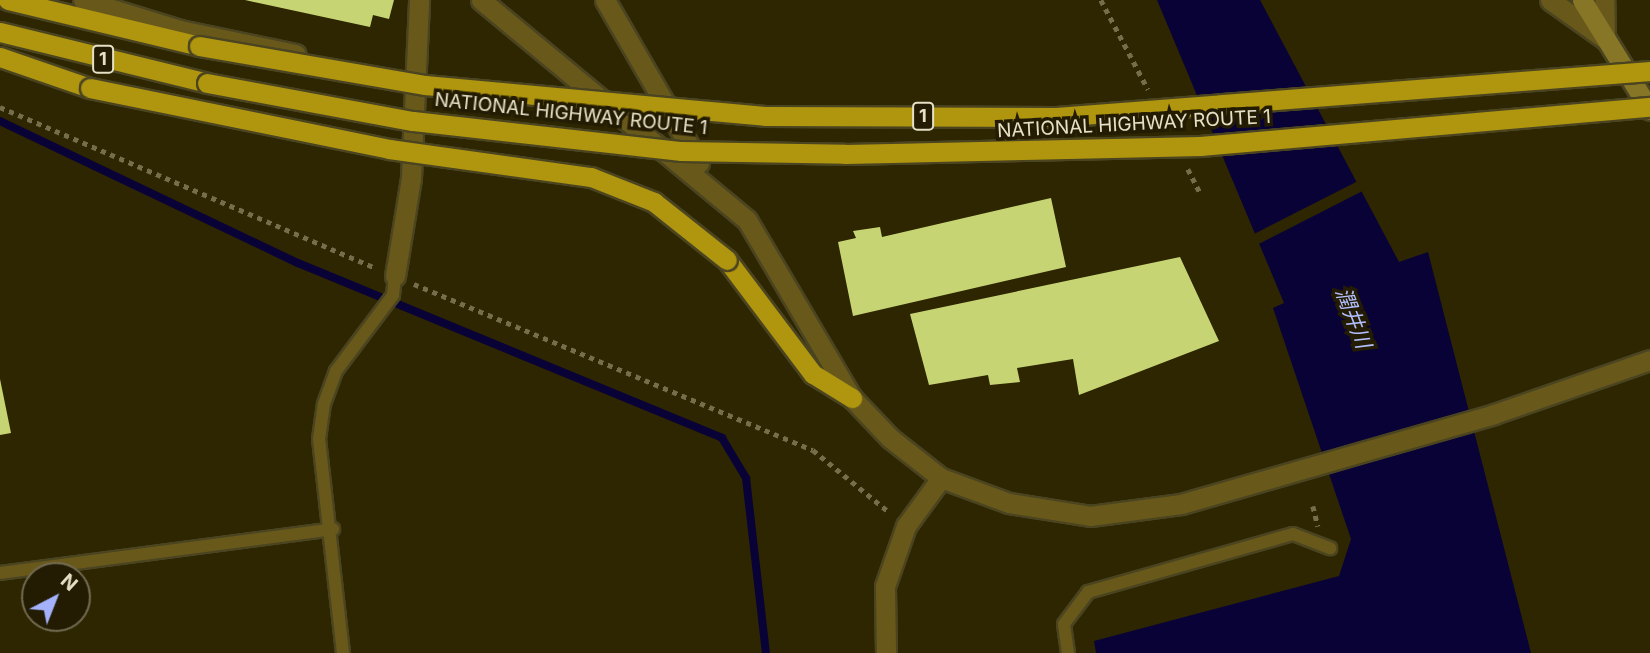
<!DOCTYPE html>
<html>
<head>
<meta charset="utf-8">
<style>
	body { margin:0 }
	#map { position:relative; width:1650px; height:653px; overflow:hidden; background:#2e2600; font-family:Inter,"Noto Sans JP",sans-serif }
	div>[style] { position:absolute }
	.water>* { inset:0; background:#090237 }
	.pier>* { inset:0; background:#2e2600; transform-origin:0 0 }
	.stream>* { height:8px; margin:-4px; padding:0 4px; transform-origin:4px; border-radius:4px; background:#090237 }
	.building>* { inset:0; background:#c6d474 }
	.path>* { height:4.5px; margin-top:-2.25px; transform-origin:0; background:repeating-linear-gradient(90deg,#756d4c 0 5px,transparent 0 10px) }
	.roads { filter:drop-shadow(2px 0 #4b4420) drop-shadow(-2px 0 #4b4420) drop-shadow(0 2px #4b4420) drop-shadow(0 -2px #4b4420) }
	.service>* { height:12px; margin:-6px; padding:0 6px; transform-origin:6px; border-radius:6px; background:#68591b }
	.minor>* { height:19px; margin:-9.5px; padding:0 9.5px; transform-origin:9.5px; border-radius:9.5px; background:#68591b }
	.tertiary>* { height:19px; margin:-9.5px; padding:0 9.5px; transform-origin:9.5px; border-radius:9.5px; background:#68591b }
	.secondary>* { height:19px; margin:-9.5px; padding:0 9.5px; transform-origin:9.5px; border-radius:9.5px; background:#887627 }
	.trunk>* { height:19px; margin:-9.5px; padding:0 9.5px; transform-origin:9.5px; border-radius:9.5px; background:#b0960e }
	.bridges { filter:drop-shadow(2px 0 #4b4420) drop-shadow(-2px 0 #4b4420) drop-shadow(0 2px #4b4420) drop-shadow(0 -2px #4b4420) }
	.trunk-bridge>* { height:19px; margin:-9.5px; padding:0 9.5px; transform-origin:9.5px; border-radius:9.5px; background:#b0960e }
	span { translate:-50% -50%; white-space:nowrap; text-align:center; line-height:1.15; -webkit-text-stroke:7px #231c03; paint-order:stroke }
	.shield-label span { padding:2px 5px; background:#231c03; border:2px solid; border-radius:5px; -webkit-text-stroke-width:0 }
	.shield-label { font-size:18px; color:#e6e0c6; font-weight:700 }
	.street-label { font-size:19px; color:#e6e0c6 }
	.water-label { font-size:21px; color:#b2befe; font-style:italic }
	.north { position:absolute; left:21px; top:562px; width:70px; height:70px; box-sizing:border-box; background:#231c03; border:2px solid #716a51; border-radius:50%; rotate:42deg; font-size:19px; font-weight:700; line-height:28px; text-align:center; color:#e6e0c6 }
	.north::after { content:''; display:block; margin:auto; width:24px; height:32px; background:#a4b2fc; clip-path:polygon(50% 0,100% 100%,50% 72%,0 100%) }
</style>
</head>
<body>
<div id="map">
	<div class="water">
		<div style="clip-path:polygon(1157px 0,1260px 0,1399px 262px,1428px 252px,1531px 653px,1096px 653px,1094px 641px,1339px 576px,1351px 539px,1273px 308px,1284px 303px)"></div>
	</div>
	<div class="pier">
		<div style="left:1360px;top:180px;width:11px;height:121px;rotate:63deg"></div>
	</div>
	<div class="stream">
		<div style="left:0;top:121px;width:330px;rotate:25.5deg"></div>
		<div style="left:298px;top:263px;width:459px;rotate:22.4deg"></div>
		<div style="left:722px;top:438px;width:47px;rotate:59deg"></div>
		<div style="left:746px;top:478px;width:176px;rotate:83.5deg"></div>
	</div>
	<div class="building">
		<div style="clip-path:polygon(245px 0,394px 0,389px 19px,373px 15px,370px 27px)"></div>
		<div style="clip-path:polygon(1051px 198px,1066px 267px,853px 316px,838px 242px,856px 238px,853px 231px,880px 227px,882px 237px)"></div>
		<div style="clip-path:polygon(1180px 257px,1219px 341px,1079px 395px,1073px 359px,1017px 368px,1020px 382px,990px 385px,988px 375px,929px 385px,910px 314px)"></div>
		<div style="clip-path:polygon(0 379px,11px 433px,0 435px)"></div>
	</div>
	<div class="path">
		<div style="left:1101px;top:0;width:101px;rotate:62.2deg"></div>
		<div style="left:0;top:107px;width:407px;rotate:23.2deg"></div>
		<div style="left:1188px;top:169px;width:29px;rotate:63deg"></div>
		<div style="left:414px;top:284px;width:432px;rotate:22.6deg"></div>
		<div style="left:813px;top:450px;width:98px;rotate:39.2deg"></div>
		<div style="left:1313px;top:506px;width:21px;rotate:76deg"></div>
	</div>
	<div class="roads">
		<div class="service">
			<div style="left:0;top:573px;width:336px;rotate:-7.5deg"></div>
			<div style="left:343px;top:653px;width:215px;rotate:-96.4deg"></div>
			<div style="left:319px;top:439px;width:35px;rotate:-82deg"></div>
			<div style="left:324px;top:404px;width:35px;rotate:-70deg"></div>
			<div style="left:336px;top:371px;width:95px;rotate:-53.1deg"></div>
			<div style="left:393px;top:295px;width:19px;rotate:-84deg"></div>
			<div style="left:1068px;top:653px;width:29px;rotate:-98deg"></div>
			<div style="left:1064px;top:624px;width:40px;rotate:-53deg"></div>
			<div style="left:1088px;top:592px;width:213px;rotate:-15.8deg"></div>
			<div style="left:1293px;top:534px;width:40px;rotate:21deg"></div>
		</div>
		<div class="minor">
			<div style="left:83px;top:0;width:102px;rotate:17.2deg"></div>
			<div style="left:180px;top:30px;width:118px;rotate:11.7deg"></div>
			<div style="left:1550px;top:0;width:67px;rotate:35.3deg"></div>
			<div style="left:1605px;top:39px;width:39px;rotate:-91deg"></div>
			<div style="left:395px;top:276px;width:99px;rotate:-80.7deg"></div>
			<div style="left:411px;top:178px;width:178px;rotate:-87.4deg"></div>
		</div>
		<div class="tertiary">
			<div style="left:481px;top:0;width:345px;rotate:39.6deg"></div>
			<div style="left:747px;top:220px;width:207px;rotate:59.5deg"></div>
			<div style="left:852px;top:398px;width:55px;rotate:46.5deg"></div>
			<div style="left:890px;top:438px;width:65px;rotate:38.1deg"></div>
			<div style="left:941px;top:478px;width:72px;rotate:20.2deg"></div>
			<div style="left:1009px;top:503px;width:82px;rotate:9.1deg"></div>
			<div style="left:1090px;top:516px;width:92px;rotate:-7.5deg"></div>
			<div style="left:1181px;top:504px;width:326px;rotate:-16deg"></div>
			<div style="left:1494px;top:414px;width:165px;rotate:-19.1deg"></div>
			<div style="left:605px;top:0;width:188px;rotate:60deg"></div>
			<div style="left:886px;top:653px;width:67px;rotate:-90.9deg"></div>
			<div style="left:885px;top:586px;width:64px;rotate:-70.7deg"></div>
			<div style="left:906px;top:526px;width:59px;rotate:-53.9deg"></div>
		</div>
		<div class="secondary">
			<div style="left:1582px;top:0;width:129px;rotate:58.3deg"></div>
		</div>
		<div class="trunk">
			<div style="left:8px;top:0;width:196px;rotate:13.5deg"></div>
			<div style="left:0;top:32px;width:213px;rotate:13.8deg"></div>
			<div style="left:0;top:57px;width:95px;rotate:19deg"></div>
			<div style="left:727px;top:260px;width:143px;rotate:53deg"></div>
			<div style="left:813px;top:374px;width:46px;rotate:31.6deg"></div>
		</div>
	</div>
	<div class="bridges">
		<div class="trunk-bridge">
			<div style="left:199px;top:46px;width:229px;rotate:9.8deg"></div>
			<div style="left:425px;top:85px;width:341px;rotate:5.2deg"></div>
			<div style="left:765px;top:116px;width:291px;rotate:0.2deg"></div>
			<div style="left:1056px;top:117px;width:596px;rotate:-4.43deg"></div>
			<div style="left:207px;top:83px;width:209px;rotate:10.5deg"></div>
			<div style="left:413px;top:121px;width:270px;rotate:6.4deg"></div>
			<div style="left:681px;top:151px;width:164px;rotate:1deg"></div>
			<div style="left:845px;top:154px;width:356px;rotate:-1.3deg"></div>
			<div style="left:1201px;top:146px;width:451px;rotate:-5deg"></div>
			<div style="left:90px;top:88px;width:305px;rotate:11.5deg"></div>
			<div style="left:389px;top:149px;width:204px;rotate:7.9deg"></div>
			<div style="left:591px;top:177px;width:68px;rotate:21.6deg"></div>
			<div style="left:654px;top:202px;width:93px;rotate:38.5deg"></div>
		</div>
	</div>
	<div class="shield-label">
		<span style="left:103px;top:59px">1</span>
		<span style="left:923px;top:116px">1</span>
	</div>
	<div class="street-label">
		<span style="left:571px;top:114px;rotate:6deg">NATIONAL HIGHWAY ROUTE 1</span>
		<span style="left:1134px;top:124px;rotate:-3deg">NATIONAL HIGHWAY ROUTE 1</span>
	</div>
	<div class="water-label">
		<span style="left:1353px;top:318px;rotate:69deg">潤井川</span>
	</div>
	<div class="north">N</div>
</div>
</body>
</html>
